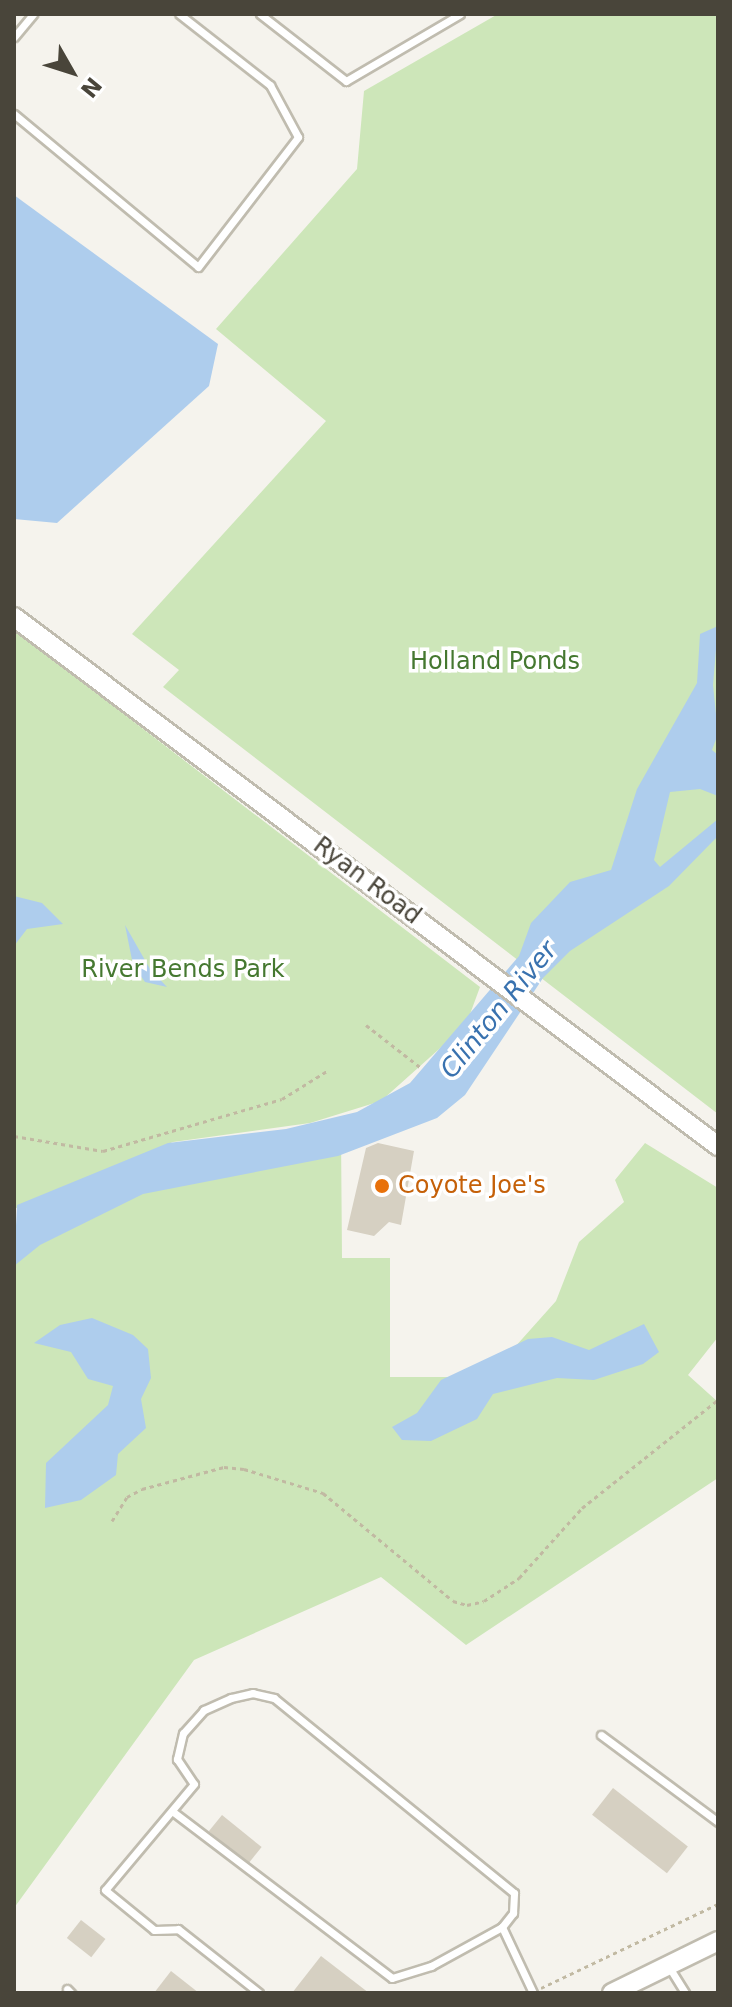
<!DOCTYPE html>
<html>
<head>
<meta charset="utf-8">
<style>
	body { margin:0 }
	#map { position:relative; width:732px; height:2007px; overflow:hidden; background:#f5f3ed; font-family:"DejaVu Sans",sans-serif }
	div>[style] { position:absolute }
	.green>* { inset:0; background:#cde6b9 }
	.water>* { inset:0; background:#aecded }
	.building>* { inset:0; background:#d6d0c2; transform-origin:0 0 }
	.path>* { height:3px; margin-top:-1.5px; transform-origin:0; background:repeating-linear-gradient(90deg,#c1b9a2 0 4px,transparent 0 8px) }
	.roads { filter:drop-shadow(2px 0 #c0bcaf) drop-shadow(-2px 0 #c0bcaf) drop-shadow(0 2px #c0bcaf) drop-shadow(0 -2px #c0bcaf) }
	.service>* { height:7px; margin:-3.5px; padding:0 3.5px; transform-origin:3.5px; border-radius:3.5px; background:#fff }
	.tertiary>* { height:18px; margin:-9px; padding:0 9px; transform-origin:9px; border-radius:9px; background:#fff }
	.dots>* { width:22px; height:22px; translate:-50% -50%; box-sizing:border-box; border:4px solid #fff; border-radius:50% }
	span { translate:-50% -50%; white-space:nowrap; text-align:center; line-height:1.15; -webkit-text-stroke:7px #fff; paint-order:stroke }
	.park-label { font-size:24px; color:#457830 }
	.street-label { font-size:24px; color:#49453a }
	.food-label { font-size:24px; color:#c56008 }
	.left { translate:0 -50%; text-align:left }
	.water-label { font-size:26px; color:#3972af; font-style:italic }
	.frame { position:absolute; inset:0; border:16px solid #49453a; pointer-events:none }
	.north { position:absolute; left:32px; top:32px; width:80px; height:80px; -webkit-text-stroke:6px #fff; paint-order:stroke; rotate:129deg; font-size:22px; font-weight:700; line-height:32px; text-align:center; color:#49453a }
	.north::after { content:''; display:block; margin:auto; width:28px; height:36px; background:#49453a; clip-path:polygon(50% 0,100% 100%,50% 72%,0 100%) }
</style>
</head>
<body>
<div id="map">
	<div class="green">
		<div style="clip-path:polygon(498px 14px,718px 14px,718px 1114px,163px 687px,179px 670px,132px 634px,326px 421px,216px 329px,357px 169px,364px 91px)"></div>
		<div style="clip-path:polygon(14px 630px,480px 987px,466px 1025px,381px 1101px,310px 1123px,173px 1142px,14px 1209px)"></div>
		<div style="clip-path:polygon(341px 1134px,342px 1258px,390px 1258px,390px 1377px,488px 1377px,556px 1301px,579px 1242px,624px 1202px,615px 1180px,645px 1143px,718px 1188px,718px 1337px,688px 1375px,718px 1402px,718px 1478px,466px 1645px,381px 1577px,194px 1660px,14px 1908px,14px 1241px,139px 1175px)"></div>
	</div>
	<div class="water">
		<div style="clip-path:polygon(14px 195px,218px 344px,209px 386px,57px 523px,14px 519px)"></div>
		<div style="clip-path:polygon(718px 626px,713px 685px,718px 734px,712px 750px,718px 755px,718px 796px,700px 789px,670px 792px,654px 860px,660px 867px,718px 819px,718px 836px,669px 886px,570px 951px,543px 978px,465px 1095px,437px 1118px,338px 1156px,143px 1194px,40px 1245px,14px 1266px,17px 1205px,168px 1143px,286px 1129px,357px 1112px,410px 1083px,519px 956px,531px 923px,570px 882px,611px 870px,637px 789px,697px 683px,700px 634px)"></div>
		<div style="clip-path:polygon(14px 896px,42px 903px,63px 924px,27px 929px,14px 946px)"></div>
		<div style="clip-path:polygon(125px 925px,150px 969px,167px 987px,145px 982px,133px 965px)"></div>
		<div style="clip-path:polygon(92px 1318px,133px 1335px,148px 1349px,151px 1378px,141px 1399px,146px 1428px,118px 1454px,116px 1475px,81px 1500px,45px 1508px,46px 1463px,108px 1405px,113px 1386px,88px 1379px,71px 1352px,34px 1343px,60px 1325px)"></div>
		<div style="clip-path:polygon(644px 1324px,659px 1352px,643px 1364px,594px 1380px,557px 1378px,493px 1394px,477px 1419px,431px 1441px,402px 1440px,392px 1427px,417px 1413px,441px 1380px,528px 1339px,552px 1337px,589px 1350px)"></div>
	</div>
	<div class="building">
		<div style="clip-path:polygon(378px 1143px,414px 1151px,401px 1225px,389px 1222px,374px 1236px,347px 1230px,366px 1148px)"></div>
		<div style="left:613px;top:1788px;width:95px;height:34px;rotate:38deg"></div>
		<div style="left:222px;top:1815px;width:51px;height:21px;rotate:39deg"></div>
		<div style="left:81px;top:1920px;width:31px;height:23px;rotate:38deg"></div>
		<div style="clip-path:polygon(321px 1956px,369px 1993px,292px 1993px)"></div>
		<div style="clip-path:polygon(171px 1971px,199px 1993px,154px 1993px)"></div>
	</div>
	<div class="path">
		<div style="left:366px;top:1025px;width:68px;rotate:37.9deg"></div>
		<div style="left:14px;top:1136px;width:90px;rotate:9.6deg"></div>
		<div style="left:103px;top:1151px;width:186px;rotate:-16.2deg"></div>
		<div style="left:282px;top:1099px;width:53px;rotate:-31.9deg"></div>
		<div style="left:112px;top:1521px;width:28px;rotate:-58deg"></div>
		<div style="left:127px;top:1497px;width:17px;rotate:-28deg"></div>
		<div style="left:142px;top:1489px;width:85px;rotate:-15deg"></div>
		<div style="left:224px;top:1467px;width:20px;rotate:6deg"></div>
		<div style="left:244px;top:1469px;width:83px;rotate:16.9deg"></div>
		<div style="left:323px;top:1493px;width:169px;rotate:39.7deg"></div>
		<div style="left:453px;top:1601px;width:15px;rotate:16deg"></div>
		<div style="left:467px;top:1605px;width:17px;rotate:-13deg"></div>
		<div style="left:484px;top:1601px;width:42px;rotate:-33.3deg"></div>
		<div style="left:519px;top:1578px;width:94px;rotate:-48deg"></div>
		<div style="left:582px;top:1508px;width:174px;rotate:-38.5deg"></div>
		<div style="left:541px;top:1988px;width:196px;rotate:-25.4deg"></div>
	</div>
	<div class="roads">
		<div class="service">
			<div style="left:260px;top:14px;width:109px;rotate:37.9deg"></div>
			<div style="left:346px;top:81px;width:132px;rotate:-30.4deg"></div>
			<div style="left:14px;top:37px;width:30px;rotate:-50deg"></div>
			<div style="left:14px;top:114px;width:239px;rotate:39.7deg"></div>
			<div style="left:198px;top:267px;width:164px;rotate:-52.4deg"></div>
			<div style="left:298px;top:137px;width:59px;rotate:-118.3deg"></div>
			<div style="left:270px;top:85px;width:115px;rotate:-142deg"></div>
			<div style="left:601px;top:1735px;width:146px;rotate:36.6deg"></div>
			<div style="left:172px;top:1811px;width:276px;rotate:37.2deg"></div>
			<div style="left:392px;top:1978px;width:41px;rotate:-17.1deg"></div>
			<div style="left:431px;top:1966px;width:81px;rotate:-28.8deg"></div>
			<div style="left:502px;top:1927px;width:18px;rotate:-52deg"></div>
			<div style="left:513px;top:1913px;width:20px;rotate:-87deg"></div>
			<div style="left:514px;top:1893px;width:309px;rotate:-140.9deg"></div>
			<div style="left:274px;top:1698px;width:22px;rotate:-167deg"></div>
			<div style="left:253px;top:1693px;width:23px;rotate:167deg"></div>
			<div style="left:231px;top:1698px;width:30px;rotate:156deg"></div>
			<div style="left:204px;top:1710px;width:31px;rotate:132deg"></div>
			<div style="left:183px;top:1733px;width:27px;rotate:103deg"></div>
			<div style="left:177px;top:1759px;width:30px;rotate:56deg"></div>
			<div style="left:194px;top:1784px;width:138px;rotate:130deg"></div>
			<div style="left:105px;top:1890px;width:63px;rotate:39.2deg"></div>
			<div style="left:154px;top:1930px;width:24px;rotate:-2deg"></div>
			<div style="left:178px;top:1929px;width:103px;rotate:38.3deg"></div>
			<div style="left:502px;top:1927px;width:73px;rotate:64.8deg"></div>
			<div style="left:669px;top:1967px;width:31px;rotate:58deg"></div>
			<div style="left:67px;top:1989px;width:6px;rotate:45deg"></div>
		</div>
		<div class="tertiary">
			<div style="left:14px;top:617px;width:881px;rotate:36.92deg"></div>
			<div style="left:612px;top:1993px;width:118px;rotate:-26.1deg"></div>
		</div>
	</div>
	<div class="dots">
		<div style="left:382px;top:1186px;background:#e8710a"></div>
	</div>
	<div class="park-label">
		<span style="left:495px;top:662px">Holland Ponds</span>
		<span style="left:183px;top:970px">River Bends Park</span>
	</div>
	<div class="street-label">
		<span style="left:367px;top:881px;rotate:37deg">Ryan Road</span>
	</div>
	<div class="food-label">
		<span class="left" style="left:398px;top:1186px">Coyote Joe's</span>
	</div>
	<div class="water-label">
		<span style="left:499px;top:1010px;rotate:-51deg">Clinton River</span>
	</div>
	<div class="frame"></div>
	<div class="north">N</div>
</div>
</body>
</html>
